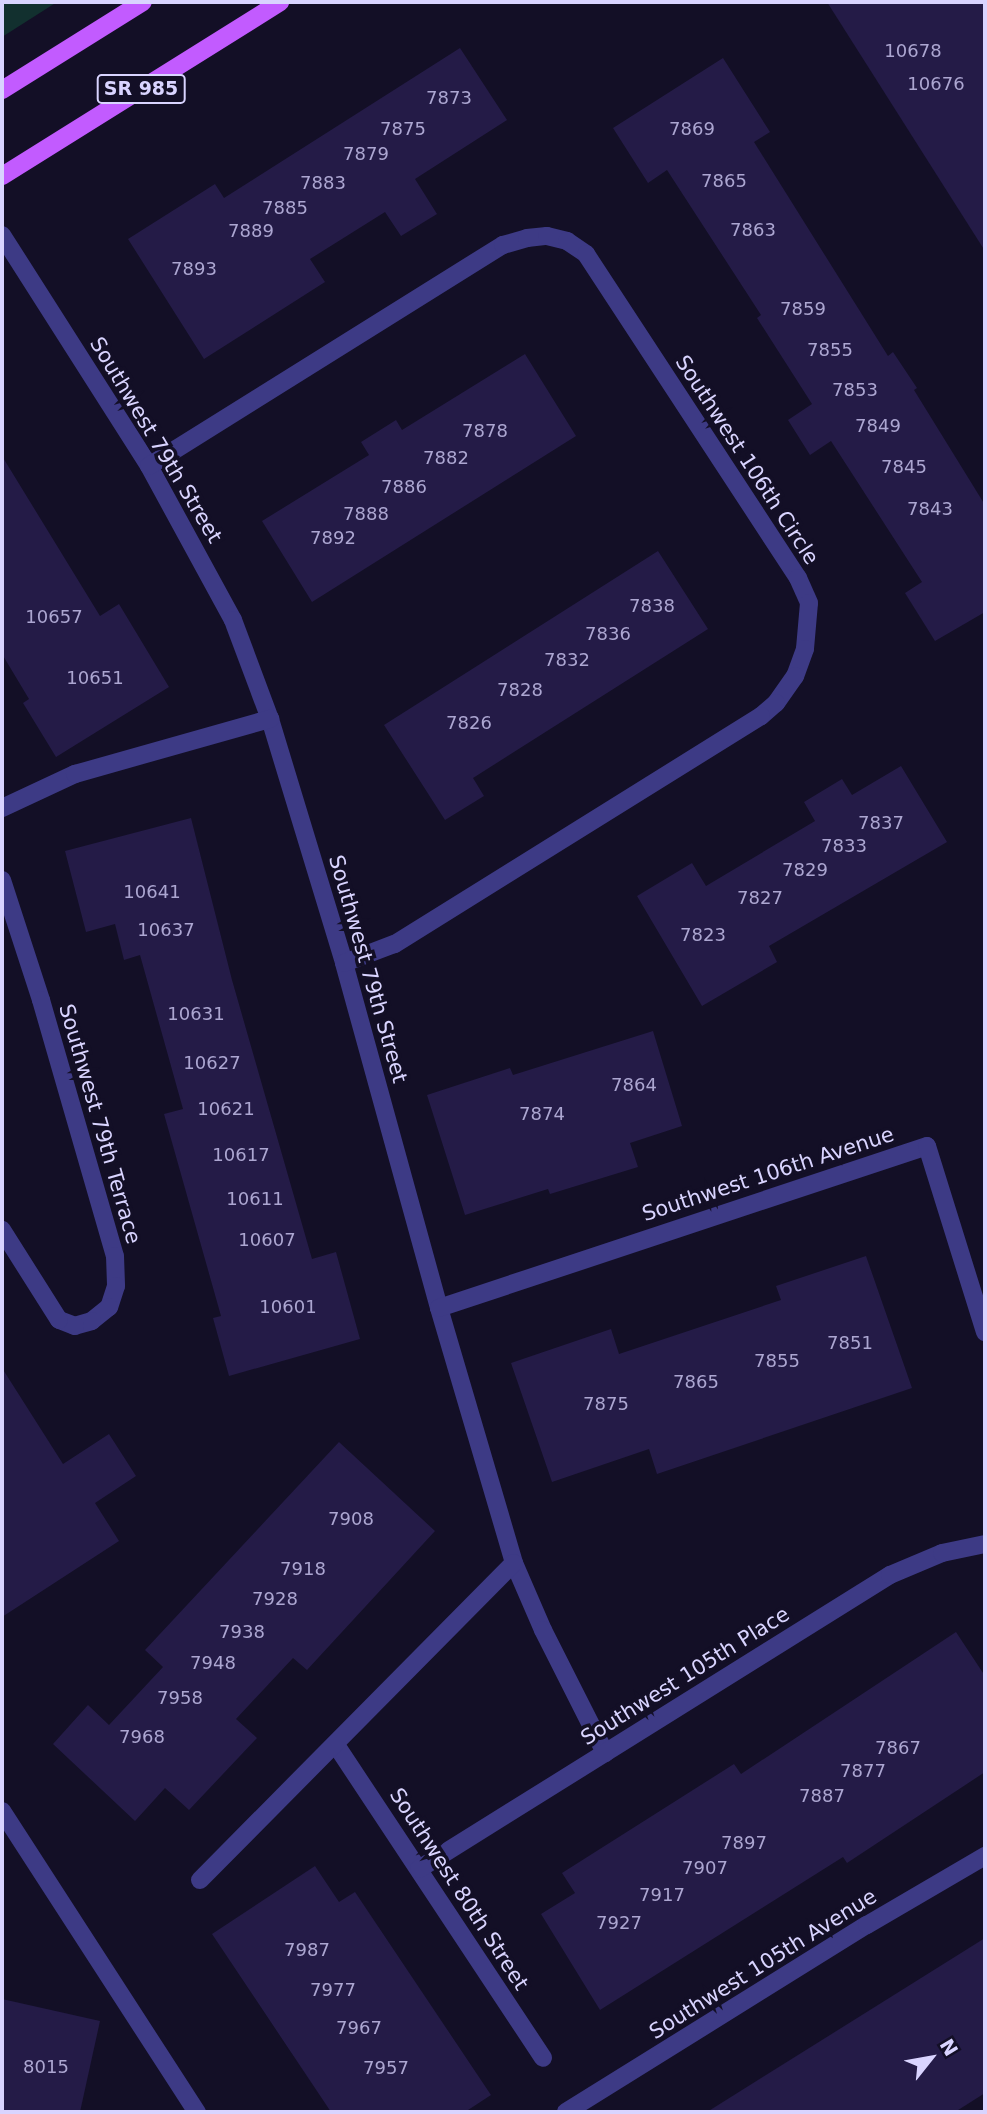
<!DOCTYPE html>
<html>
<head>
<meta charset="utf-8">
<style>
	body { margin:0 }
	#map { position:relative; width:987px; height:2114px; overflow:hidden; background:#130f26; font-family:"DejaVu Sans",sans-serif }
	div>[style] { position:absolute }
	.green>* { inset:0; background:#12302f }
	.building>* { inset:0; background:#241b47 }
	.minor>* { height:18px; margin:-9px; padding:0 9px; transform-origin:9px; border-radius:9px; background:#3d3a85 }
	.major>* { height:18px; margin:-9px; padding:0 9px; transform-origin:9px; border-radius:9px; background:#c25bff }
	span { translate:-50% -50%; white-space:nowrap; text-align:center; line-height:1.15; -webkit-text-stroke:7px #130f26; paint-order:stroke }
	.number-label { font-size:18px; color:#aca6d1 }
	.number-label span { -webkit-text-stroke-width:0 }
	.shield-label span { padding:2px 5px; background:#130f26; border:2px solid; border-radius:5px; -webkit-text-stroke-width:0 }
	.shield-label { font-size:19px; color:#d9d4ff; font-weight:700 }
	.street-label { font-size:21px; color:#d9d4ff }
	.frame { position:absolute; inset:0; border:4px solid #d9d4ff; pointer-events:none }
	.north { position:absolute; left:896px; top:2023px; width:70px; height:70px; -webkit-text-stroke:5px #130f26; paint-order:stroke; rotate:59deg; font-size:19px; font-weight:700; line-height:28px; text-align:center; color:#d9d4ff }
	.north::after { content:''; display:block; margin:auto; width:24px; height:32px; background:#d9d4ff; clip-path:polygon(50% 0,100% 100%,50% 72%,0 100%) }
</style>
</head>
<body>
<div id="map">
	<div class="green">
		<div style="clip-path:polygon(2px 2px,57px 2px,2px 37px)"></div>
	</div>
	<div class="building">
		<div style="clip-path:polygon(827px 2px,985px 2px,985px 251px)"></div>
		<div style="clip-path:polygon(460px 48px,507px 120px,415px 179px,437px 214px,401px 236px,385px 212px,310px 259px,325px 282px,204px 359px,128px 239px,215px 184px,224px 198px)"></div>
		<div style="clip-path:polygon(723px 58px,770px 132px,754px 142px,888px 356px,893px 352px,917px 388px,914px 390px,985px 505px,985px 612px,935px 641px,905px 593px,922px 582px,831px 441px,810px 455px,788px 420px,812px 404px,757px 318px,761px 315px,667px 170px,648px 183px,613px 128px)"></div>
		<div style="clip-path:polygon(525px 354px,576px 436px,312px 602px,262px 521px,369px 455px,361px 442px,396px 420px,402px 430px)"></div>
		<div style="clip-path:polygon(2px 456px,100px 616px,119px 604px,169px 687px,56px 757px,23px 703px,29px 699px,2px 654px)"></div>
		<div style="clip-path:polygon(658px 551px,708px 629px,473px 778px,484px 796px,445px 820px,384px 725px)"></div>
		<div style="clip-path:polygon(901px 766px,947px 842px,769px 946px,777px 962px,702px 1006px,637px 896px,692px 863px,706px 886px,815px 821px,804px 802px,842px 779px,852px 795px)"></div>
		<div style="clip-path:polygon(191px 818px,232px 980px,312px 1259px,336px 1252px,360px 1339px,229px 1376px,213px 1318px,221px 1316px,164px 1114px,183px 1109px,140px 955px,124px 960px,115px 924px,86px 932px,65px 851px)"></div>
		<div style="clip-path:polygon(653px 1031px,682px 1126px,630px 1143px,638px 1167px,550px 1194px,548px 1189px,465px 1215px,427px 1095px,510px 1068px,513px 1075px)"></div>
		<div style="clip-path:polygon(866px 1256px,912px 1388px,657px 1474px,649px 1449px,552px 1482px,511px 1363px,611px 1329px,619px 1354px,781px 1300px,776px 1286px)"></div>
		<div style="clip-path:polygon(2px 1368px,63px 1464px,109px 1434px,136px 1476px,95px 1503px,119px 1541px,2px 1617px)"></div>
		<div style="clip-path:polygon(339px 1442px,435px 1531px,307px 1670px,293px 1658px,236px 1719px,257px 1738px,189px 1810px,165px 1788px,135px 1821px,53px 1744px,88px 1705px,109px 1725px,163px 1667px,145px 1650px)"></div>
		<div style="clip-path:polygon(956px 1632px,985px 1676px,985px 1772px,847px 1863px,843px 1857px,600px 2010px,541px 1914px,575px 1893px,562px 1873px,734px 1764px,741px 1774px)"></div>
		<div style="clip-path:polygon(315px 1866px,339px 1902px,355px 1892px,491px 2095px,465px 2112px,331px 2112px,212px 1934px)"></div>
		<div style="clip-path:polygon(985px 1938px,985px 2093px,955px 2112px,707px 2112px)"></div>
		<div style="clip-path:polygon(2px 1999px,100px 2021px,80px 2112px,2px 2112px)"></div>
	</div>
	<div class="minor">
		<div style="left:2px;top:235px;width:274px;rotate:57.5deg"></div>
		<div style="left:149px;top:466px;width:175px;rotate:61.4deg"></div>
		<div style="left:233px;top:620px;width:106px;rotate:69.5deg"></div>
		<div style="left:270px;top:719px;width:255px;rotate:73.1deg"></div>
		<div style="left:344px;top:963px;width:358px;rotate:74.6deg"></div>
		<div style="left:439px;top:1308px;width:266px;rotate:73.6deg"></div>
		<div style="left:514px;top:1563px;width:73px;rotate:66.6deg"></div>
		<div style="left:543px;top:1630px;width:138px;rotate:63.2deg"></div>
		<div style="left:149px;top:466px;width:417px;rotate:-32deg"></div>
		<div style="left:503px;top:245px;width:25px;rotate:-16deg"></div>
		<div style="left:527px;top:238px;width:20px;rotate:-6deg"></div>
		<div style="left:547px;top:236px;width:21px;rotate:14deg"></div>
		<div style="left:567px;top:241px;width:23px;rotate:34deg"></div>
		<div style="left:586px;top:254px;width:387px;rotate:56.8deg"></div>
		<div style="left:798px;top:578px;width:27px;rotate:66deg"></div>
		<div style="left:809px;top:603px;width:46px;rotate:95deg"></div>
		<div style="left:805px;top:649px;width:29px;rotate:110deg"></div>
		<div style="left:795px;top:676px;width:33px;rotate:125deg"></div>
		<div style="left:776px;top:703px;width:20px;rotate:139deg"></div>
		<div style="left:761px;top:716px;width:432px;rotate:148.1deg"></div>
		<div style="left:394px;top:944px;width:53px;rotate:159.2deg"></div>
		<div style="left:2px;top:808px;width:81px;rotate:-25deg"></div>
		<div style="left:75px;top:774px;width:203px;rotate:-15.8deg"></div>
		<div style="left:2px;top:880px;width:126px;rotate:72deg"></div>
		<div style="left:41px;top:1000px;width:266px;rotate:73.9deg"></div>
		<div style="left:115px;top:1256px;width:30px;rotate:88deg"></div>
		<div style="left:116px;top:1286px;width:22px;rotate:108deg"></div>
		<div style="left:109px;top:1307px;width:22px;rotate:141deg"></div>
		<div style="left:92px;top:1321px;width:18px;rotate:164deg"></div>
		<div style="left:75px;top:1326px;width:17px;rotate:-159deg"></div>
		<div style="left:59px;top:1320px;width:107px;rotate:-122.3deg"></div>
		<div style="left:439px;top:1308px;width:514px;rotate:-18.36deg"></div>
		<div style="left:927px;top:1146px;width:195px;rotate:72.7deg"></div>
		<div style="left:336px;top:1745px;width:375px;rotate:56.5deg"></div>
		<div style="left:2px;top:1811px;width:359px;rotate:57.1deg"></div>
		<div style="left:419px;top:1869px;width:555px;rotate:-31.97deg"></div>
		<div style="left:890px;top:1575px;width:56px;rotate:-22.9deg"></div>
		<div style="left:942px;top:1553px;width:44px;rotate:-11.8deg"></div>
		<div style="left:200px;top:1880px;width:446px;rotate:-45.3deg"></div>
		<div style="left:566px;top:2112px;width:354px;rotate:-31.9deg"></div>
		<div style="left:867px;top:1925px;width:137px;rotate:-30.3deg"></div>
	</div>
	<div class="major">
		<div style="left:2px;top:90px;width:166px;rotate:-32deg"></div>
		<div style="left:2px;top:176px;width:328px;rotate:-32deg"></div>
	</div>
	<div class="number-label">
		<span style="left:913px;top:51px">10678</span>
		<span style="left:936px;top:84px">10676</span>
		<span style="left:449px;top:98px">7873</span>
		<span style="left:403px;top:129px">7875</span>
		<span style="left:692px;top:129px">7869</span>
		<span style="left:366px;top:154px">7879</span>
		<span style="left:724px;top:181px">7865</span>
		<span style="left:323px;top:183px">7883</span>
		<span style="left:285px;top:208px">7885</span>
		<span style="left:753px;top:230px">7863</span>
		<span style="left:251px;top:231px">7889</span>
		<span style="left:194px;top:269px">7893</span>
		<span style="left:803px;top:309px">7859</span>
		<span style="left:830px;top:350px">7855</span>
		<span style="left:855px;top:390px">7853</span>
		<span style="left:878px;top:426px">7849</span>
		<span style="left:485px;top:431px">7878</span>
		<span style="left:446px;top:458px">7882</span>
		<span style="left:904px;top:467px">7845</span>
		<span style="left:404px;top:487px">7886</span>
		<span style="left:930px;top:509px">7843</span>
		<span style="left:366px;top:514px">7888</span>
		<span style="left:333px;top:538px">7892</span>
		<span style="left:652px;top:606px">7838</span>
		<span style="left:54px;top:617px">10657</span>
		<span style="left:608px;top:634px">7836</span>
		<span style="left:567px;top:660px">7832</span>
		<span style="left:95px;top:678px">10651</span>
		<span style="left:520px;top:690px">7828</span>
		<span style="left:469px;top:723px">7826</span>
		<span style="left:881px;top:823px">7837</span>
		<span style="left:844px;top:846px">7833</span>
		<span style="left:805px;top:870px">7829</span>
		<span style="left:152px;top:892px">10641</span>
		<span style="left:760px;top:898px">7827</span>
		<span style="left:166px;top:930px">10637</span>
		<span style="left:703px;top:935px">7823</span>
		<span style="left:196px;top:1014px">10631</span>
		<span style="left:212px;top:1063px">10627</span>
		<span style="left:634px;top:1085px">7864</span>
		<span style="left:226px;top:1109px">10621</span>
		<span style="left:542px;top:1114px">7874</span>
		<span style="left:241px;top:1155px">10617</span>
		<span style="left:255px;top:1199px">10611</span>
		<span style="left:267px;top:1240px">10607</span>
		<span style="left:288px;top:1307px">10601</span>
		<span style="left:850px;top:1343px">7851</span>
		<span style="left:777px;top:1361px">7855</span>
		<span style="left:696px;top:1382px">7865</span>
		<span style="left:606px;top:1404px">7875</span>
		<span style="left:351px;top:1519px">7908</span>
		<span style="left:303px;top:1569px">7918</span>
		<span style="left:275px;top:1599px">7928</span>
		<span style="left:242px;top:1632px">7938</span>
		<span style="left:213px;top:1663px">7948</span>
		<span style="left:180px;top:1698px">7958</span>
		<span style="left:142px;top:1737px">7968</span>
		<span style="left:898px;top:1748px">7867</span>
		<span style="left:863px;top:1771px">7877</span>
		<span style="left:822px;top:1796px">7887</span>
		<span style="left:744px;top:1843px">7897</span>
		<span style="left:705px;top:1868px">7907</span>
		<span style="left:662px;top:1895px">7917</span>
		<span style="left:619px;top:1923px">7927</span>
		<span style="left:307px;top:1950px">7987</span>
		<span style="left:333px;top:1990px">7977</span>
		<span style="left:359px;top:2028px">7967</span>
		<span style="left:46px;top:2067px">8015</span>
		<span style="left:386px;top:2068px">7957</span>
	</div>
	<div class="shield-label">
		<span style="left:141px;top:89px">SR 985</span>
	</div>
	<div class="street-label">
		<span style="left:156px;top:440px;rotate:59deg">Southwest 79th Street</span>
		<span style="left:747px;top:460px;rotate:57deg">Southwest 106th Circle</span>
		<span style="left:368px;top:969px;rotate:74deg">Southwest 79th Street</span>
		<span style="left:100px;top:1124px;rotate:74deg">Southwest 79th Terrace</span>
		<span style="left:768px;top:1174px;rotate:-18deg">Southwest 106th Avenue</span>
		<span style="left:685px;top:1676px;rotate:-32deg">Southwest 105th Place</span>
		<span style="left:459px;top:1889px;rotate:57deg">Southwest 80th Street</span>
		<span style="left:763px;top:1964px;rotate:-32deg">Southwest 105th Avenue</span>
	</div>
	<div class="frame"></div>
	<div class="north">N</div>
</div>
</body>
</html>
